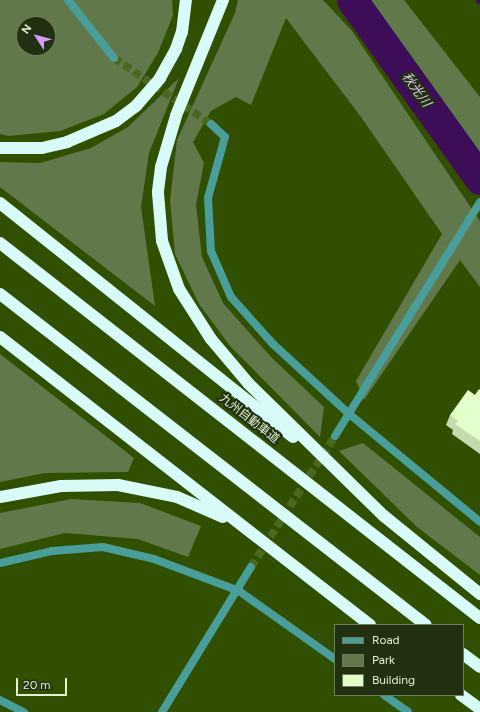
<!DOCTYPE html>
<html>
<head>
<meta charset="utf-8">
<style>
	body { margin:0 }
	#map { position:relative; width:480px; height:712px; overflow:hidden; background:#304f00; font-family:Figtree,"Noto Sans JP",sans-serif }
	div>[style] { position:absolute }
	.green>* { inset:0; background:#61794a }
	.stream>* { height:5px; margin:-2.5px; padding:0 2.5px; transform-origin:2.5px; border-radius:2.5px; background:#3d0e57 }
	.river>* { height:31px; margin:-15.5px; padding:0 15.5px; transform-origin:15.5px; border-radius:15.5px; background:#3d0e57 }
	.street-tunnel>* { height:8px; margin-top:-4px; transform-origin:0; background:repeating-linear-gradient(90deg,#4a681f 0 8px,transparent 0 12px) }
	.street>* { height:8px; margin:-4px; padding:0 4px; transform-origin:4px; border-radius:4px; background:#499e9a }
	.highway>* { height:12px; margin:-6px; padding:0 6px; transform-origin:6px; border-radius:6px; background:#d8fbf8 }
	.wall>* { inset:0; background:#c3dbae }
	.building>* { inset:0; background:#e3ffca }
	span { translate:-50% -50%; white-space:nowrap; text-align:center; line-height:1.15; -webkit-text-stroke:4px #223012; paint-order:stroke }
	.street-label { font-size:12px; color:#dff3ce }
	.water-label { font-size:13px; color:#e1c9f2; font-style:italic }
	.legend { position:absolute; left:334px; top:624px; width:130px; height:72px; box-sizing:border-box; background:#223012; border:1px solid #6e7e5d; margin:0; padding:5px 7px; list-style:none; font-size:12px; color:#dff3ce }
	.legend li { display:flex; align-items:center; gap:8px; height:20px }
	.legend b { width:20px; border:1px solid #6e7e5d }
	.north { position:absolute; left:16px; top:16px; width:40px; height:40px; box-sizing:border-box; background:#223012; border:1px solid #6e7e5d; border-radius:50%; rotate:306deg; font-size:11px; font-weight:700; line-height:16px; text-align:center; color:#dff3ce }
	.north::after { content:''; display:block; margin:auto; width:14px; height:18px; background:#d49cfb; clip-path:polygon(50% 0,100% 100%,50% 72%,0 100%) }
	.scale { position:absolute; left:16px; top:678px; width:51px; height:18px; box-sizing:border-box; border:2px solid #dff3ce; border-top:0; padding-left:5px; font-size:12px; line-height:14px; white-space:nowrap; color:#dff3ce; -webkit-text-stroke:3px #223012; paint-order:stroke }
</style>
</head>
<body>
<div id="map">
	<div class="green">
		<div style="clip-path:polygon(evenodd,0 0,172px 0,173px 15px,158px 53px,137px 87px,104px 114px,60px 131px,8px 136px,0 134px,0 0,24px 24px,48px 24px,48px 48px,24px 48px,24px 24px)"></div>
		<div style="clip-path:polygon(238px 0,323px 0,352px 31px,480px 221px,480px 287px,460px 260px,364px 400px,356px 381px,442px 234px,361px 117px,286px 18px,251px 105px,236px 97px,211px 111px,193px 142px,204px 163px,196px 205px,202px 257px,223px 303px,271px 357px,324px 407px,320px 437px,230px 346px,199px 304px,175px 254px,170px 200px,177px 140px,235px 13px)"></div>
		<div style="clip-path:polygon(370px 0,404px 0,480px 97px,480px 153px)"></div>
		<div style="clip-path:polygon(179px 78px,149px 153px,141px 207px,155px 306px,0 187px,0 162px,40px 163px,91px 148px,128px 127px)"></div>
		<div style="clip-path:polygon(0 354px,134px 458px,128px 472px,45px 473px,0 482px)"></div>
		<div style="clip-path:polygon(363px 443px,480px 537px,480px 575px,417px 527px,339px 451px)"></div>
		<div style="clip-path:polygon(71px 499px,140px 503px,201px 526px,188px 557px,138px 539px,65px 533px,0 549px,0 513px)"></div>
	</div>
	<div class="stream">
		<div style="left:478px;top:0;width:2px;rotate:27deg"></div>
	</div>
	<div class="river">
		<div style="left:352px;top:0;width:220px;rotate:54.4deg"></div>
	</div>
	<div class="street-tunnel">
		<div style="left:114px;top:58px;width:117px;rotate:34.2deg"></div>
		<div style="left:251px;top:567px;width:156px;rotate:-57.3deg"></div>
	</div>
	<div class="street">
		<div style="left:68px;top:0;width:74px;rotate:51.6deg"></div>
		<div style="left:211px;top:124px;width:19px;rotate:43deg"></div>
		<div style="left:225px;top:137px;width:63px;rotate:105.6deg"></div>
		<div style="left:208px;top:198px;width:53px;rotate:86.8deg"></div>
		<div style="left:211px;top:251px;width:50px;rotate:66.5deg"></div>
		<div style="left:231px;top:297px;width:63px;rotate:48.2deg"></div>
		<div style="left:273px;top:344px;width:102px;rotate:42.6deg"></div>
		<div style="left:348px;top:413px;width:171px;rotate:39.5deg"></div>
		<div style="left:335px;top:436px;width:275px;rotate:-58.2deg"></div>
		<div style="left:0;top:563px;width:53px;rotate:-13deg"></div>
		<div style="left:52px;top:551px;width:51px;rotate:-4.5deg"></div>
		<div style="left:103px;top:547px;width:52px;rotate:13.2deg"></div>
		<div style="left:154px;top:559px;width:91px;rotate:20.6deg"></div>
		<div style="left:239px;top:591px;width:118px;rotate:35.3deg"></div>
		<div style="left:384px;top:695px;width:29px;rotate:35deg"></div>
		<div style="left:0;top:700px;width:27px;rotate:27deg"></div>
		<div style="left:162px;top:712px;width:170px;rotate:-58.5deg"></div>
	</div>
	<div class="highway">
		<div style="left:223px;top:0;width:125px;rotate:112.1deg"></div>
		<div style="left:176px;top:116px;width:53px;rotate:106.4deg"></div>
		<div style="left:161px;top:167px;width:26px;rotate:97deg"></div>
		<div style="left:158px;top:193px;width:48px;rotate:85.2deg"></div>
		<div style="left:162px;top:241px;width:51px;rotate:70.5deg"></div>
		<div style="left:179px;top:289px;width:59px;rotate:57.4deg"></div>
		<div style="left:211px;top:339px;width:59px;rotate:49.8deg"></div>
		<div style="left:249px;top:384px;width:189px;rotate:44.4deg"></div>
		<div style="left:384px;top:516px;width:124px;rotate:39.1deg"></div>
		<div style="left:0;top:148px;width:42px"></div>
		<div style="left:42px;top:148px;width:26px;rotate:-13deg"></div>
		<div style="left:67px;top:142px;width:53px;rotate:-23.2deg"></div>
		<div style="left:116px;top:121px;width:25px;rotate:-37deg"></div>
		<div style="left:136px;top:106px;width:37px;rotate:-49deg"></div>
		<div style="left:160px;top:78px;width:33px;rotate:-61deg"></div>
		<div style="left:176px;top:49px;width:18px;rotate:-71deg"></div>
		<div style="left:182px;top:32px;width:32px;rotate:-83deg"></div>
		<div style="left:0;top:203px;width:375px;rotate:38.6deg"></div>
		<div style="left:0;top:243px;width:609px;rotate:38deg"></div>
		<div style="left:0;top:294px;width:539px;rotate:37.85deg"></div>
		<div style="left:0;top:337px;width:469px;rotate:37.9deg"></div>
		<div style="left:0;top:497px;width:62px;rotate:-10.2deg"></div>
		<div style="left:61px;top:486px;width:57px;rotate:-1deg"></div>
		<div style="left:118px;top:485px;width:60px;rotate:11.5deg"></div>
		<div style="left:177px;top:497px;width:50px;rotate:23.5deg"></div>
		<div style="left:463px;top:654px;width:21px;rotate:37deg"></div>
		<div style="left:461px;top:695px;width:24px;rotate:36deg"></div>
	</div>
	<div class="wall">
		<div style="clip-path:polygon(480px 390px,480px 454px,452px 434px,453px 430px,446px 425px,450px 415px,475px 395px)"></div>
	</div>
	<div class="building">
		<div style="clip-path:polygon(479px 389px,480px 390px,480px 441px,455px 424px,458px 421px,450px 415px,468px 390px,475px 395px)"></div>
	</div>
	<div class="street-label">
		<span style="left:249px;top:419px;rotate:38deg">九州自動車道</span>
	</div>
	<div class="water-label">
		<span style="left:416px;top:90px;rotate:54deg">秋光川</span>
	</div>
	<ul class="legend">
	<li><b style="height:5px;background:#499e9a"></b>Road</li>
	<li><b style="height:11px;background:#61794a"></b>Park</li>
	<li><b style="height:11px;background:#e3ffca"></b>Building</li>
	</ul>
	<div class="north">N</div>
	<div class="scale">20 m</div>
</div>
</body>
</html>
